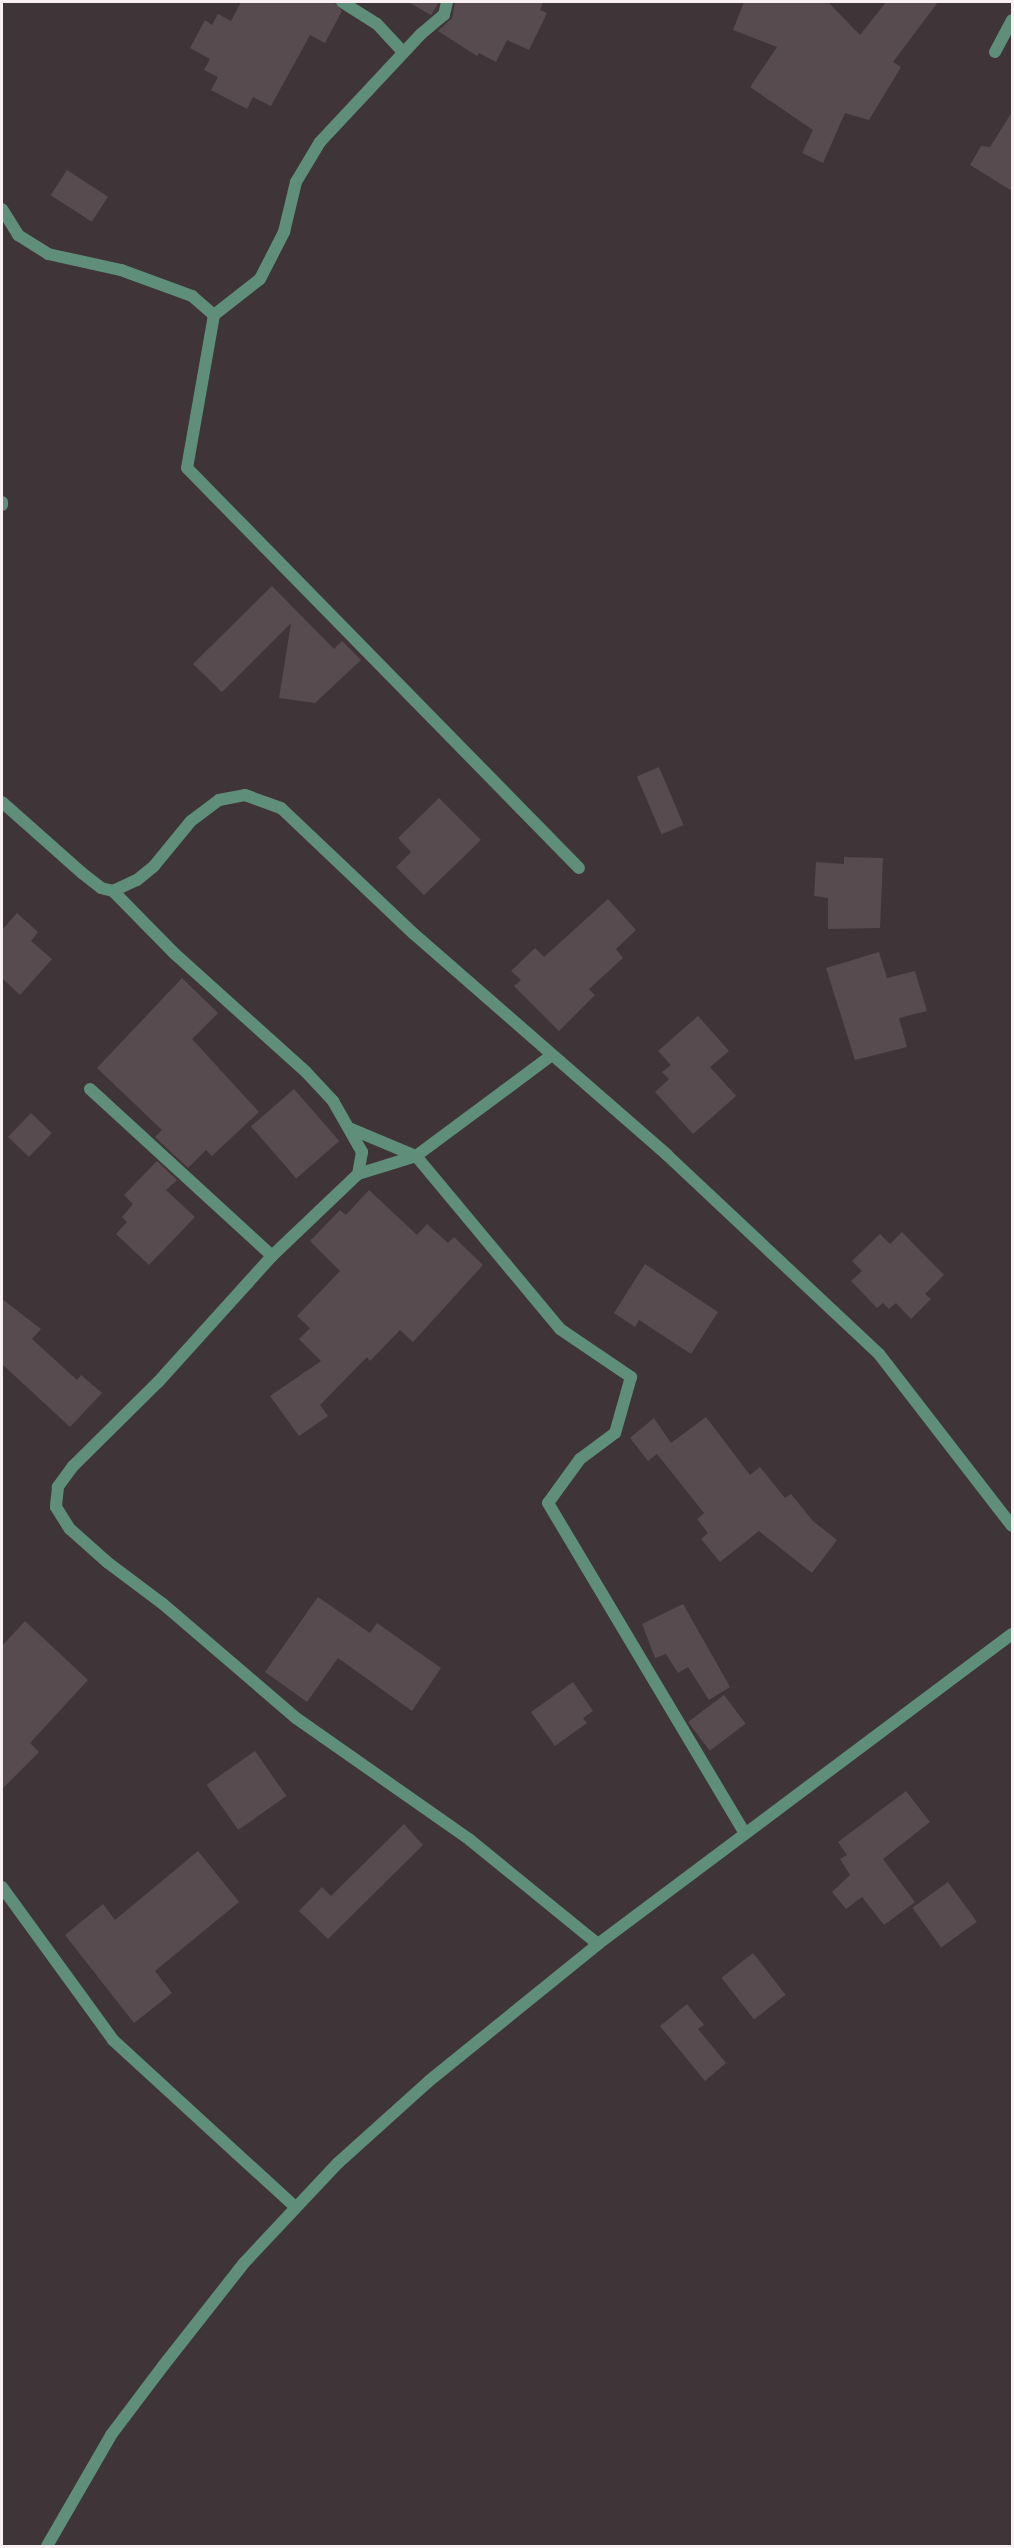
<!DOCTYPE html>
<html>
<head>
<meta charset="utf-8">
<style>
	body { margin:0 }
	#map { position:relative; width:1014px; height:2548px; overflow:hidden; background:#3f3438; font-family:Karla,sans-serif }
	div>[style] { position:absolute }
	.building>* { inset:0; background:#574b4f; transform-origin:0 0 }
	.minor>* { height:12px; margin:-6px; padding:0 6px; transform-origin:6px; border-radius:6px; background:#5f8f7b }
	.tertiary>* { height:12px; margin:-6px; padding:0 6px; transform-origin:6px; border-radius:6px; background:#5f8f7b }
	span { translate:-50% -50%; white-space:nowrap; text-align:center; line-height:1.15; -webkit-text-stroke:4.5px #3f3438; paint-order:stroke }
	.frame { position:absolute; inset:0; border:3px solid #f8f0f3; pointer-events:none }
</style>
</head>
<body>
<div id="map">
	<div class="building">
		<div style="clip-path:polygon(241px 2px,334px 2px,342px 11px,325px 43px,310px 35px,271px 106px,253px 97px,247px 109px,211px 90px,218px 77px,204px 70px,210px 59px,190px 48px,205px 20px,212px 25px,218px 14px,231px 21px)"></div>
		<div style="clip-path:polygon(408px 2px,439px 2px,431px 15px)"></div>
		<div style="clip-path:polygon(455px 2px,543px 2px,540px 10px,547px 13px,529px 50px,507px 40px,496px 62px,479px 53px,477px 56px,438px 31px,452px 18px)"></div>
		<div style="clip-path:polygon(744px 2px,828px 2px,860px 35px,886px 2px,938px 2px,893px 62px,901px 67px,869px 120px,845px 113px,823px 163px,802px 153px,813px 130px,750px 87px,777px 47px,733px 30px)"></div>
		<div style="clip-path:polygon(1012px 112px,1012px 191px,970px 165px,981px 146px,990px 147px)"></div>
		<div style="left:67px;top:170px;width:49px;height:30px;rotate:33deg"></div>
		<div style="clip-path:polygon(272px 586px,334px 649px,342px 641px,361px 660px,315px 703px,279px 698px,291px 623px,222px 692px,193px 664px)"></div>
		<div style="left:659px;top:767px;width:63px;height:24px;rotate:67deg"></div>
		<div style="clip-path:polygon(439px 798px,481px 840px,424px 895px,396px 867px,411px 852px,398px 838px)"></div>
		<div style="clip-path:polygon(844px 857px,883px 858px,880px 928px,828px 929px,828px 898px,814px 896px,816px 862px,844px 864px)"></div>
		<div style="clip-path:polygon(608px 899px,636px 930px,616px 949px,623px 958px,589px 989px,595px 995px,559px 1031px,514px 986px,521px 980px,511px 971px,535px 948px,544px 957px)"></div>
		<div style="clip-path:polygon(17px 913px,38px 932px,31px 941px,52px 959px,20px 995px,2px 978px,2px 930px)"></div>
		<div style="clip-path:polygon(879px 952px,887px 978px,915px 971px,927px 1011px,899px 1018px,907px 1047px,855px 1060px,826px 968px)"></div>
		<div style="clip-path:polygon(182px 978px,218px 1013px,192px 1039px,259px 1112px,212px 1156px,206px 1150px,188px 1168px,155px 1137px,162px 1130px,97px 1068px)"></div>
		<div style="clip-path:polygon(698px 1016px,729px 1051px,710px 1067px,736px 1096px,693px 1134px,655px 1092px,669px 1079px,662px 1072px,671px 1065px,658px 1051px)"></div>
		<div style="left:294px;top:1089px;width:69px;height:57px;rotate:49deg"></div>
		<div style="left:31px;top:1113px;width:29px;height:33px;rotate:44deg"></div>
		<div style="clip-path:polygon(157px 1161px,177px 1180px,166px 1190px,195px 1217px,149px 1265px,116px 1234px,127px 1222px,122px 1217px,133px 1204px,124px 1195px)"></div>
		<div style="clip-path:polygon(369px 1190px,417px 1235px,427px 1224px,448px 1243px,454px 1237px,483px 1265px,413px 1342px,400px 1330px,370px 1361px,367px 1357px,320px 1405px,328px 1416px,299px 1436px,270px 1396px,321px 1361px,299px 1339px,310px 1328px,297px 1316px,340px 1271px,310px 1241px,340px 1210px,346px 1215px)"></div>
		<div style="clip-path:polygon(902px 1232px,944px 1275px,925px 1294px,931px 1299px,911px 1319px,896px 1303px,889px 1309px,883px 1303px,877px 1308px,851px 1281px,862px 1271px,852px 1261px,880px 1234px,890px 1244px)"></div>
		<div style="clip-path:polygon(645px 1264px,718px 1312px,691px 1354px,639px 1320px,635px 1327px,614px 1313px)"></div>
		<div style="clip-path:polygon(2px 1299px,41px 1329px,32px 1339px,77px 1380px,81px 1375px,102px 1393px,70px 1427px,2px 1364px)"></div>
		<div style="clip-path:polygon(706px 1417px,750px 1475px,760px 1467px,785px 1498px,791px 1494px,813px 1521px,837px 1540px,812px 1573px,759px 1531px,720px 1562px,701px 1539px,708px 1533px,697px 1519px,704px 1513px,657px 1454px,648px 1461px,630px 1438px,654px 1418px,671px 1443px)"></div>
		<div style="clip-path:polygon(318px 1597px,370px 1633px,377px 1623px,441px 1668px,412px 1711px,338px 1658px,307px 1702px,265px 1672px)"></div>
		<div style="clip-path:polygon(683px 1604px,730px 1687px,709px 1700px,688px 1667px,678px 1673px,666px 1654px,655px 1658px,642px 1624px)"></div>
		<div style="clip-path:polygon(25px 1621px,88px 1680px,30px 1743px,39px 1752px,2px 1789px,2px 1646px)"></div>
		<div style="clip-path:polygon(573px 1682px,593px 1711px,583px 1718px,587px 1723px,555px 1746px,531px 1712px)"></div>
		<div style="left:724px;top:1695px;width:36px;height:45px;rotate:53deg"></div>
		<div style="left:255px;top:1751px;width:55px;height:59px;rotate:55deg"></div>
		<div style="clip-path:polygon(906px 1791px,930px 1822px,883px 1859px,915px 1902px,884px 1925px,862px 1897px,846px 1909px,832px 1892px,850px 1875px,840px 1859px,847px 1855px,838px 1842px)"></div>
		<div style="clip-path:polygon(404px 1824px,423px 1845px,328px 1939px,299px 1911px,322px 1887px,331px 1896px)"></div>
		<div style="clip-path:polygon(198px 1851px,239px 1902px,155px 1971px,172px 1993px,134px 2023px,65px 1935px,103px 1904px,115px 1920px)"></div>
		<div style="left:948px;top:1882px;width:49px;height:44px;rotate:54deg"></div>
		<div style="left:753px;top:1953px;width:53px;height:40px;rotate:52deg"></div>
		<div style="clip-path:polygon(687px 2004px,704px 2025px,698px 2029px,726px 2063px,705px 2081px,660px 2026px)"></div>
	</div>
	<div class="minor">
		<div style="left:342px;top:2px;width:41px;rotate:32.2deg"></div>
		<div style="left:377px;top:24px;width:38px;rotate:47deg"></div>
		<div style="left:995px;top:52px;width:36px;rotate:-62deg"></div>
		<div style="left:2px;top:209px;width:31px;rotate:58deg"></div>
		<div style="left:18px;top:235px;width:36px;rotate:32deg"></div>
		<div style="left:48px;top:254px;width:75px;rotate:12.4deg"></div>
		<div style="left:121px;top:270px;width:76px;rotate:20.1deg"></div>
		<div style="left:192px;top:296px;width:29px;rotate:41deg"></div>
		<div style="left:214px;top:315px;width:58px;rotate:-38deg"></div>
		<div style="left:260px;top:279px;width:53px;rotate:-62.9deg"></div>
		<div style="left:284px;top:232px;width:51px;rotate:-76.5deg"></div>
		<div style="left:296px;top:182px;width:47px;rotate:-59deg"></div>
		<div style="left:320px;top:142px;width:148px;rotate:-46.9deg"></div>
		<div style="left:421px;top:34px;width:30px;rotate:-40deg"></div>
		<div style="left:444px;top:15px;width:13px;rotate:-77deg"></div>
		<div style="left:214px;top:315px;width:155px;rotate:100deg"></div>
		<div style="left:187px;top:468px;width:560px;rotate:45.58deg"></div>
		<div style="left:2px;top:502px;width:3px;rotate:90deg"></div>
		<div style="left:2px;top:802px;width:107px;rotate:41.6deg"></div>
		<div style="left:82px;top:873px;width:24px;rotate:38deg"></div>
		<div style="left:101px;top:888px;width:12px;rotate:14deg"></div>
		<div style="left:113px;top:891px;width:26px;rotate:-25deg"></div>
		<div style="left:137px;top:880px;width:22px;rotate:-39deg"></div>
		<div style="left:154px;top:866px;width:58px;rotate:-50.6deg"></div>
		<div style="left:191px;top:821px;width:35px;rotate:-37deg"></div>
		<div style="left:219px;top:800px;width:26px;rotate:-11deg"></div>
		<div style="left:245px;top:795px;width:38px;rotate:20deg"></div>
		<div style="left:281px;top:808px;width:183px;rotate:43.5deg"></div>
		<div style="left:414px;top:934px;width:336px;rotate:41.1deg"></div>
		<div style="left:667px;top:1155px;width:291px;rotate:43.2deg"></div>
		<div style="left:879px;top:1354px;width:217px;rotate:52.3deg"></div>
		<div style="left:113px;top:891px;width:88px;rotate:45.5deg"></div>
		<div style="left:175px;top:954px;width:176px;rotate:42deg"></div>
		<div style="left:306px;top:1072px;width:40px;rotate:47deg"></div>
		<div style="left:333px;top:1101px;width:59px;rotate:60.4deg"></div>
		<div style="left:362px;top:1152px;width:22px;rotate:100deg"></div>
		<div style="left:358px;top:1174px;width:119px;rotate:136.4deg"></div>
		<div style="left:272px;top:1256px;width:170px;rotate:132.1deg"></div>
		<div style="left:158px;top:1382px;width:120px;rotate:135.3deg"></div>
		<div style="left:73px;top:1466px;width:26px;rotate:126deg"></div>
		<div style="left:58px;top:1487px;width:20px;rotate:96deg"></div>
		<div style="left:56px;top:1507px;width:26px;rotate:58deg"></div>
		<div style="left:70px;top:1529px;width:50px;rotate:41.7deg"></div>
		<div style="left:107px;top:1562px;width:70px;rotate:36.9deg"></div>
		<div style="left:163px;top:1604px;width:175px;rotate:40.6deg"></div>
		<div style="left:296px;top:1718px;width:213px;rotate:35deg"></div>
		<div style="left:470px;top:1840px;width:165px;rotate:39.1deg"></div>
		<div style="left:90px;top:1089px;width:247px;rotate:42.5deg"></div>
		<div style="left:349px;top:1128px;width:73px;rotate:22.7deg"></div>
		<div style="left:416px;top:1156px;width:225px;rotate:50.2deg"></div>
		<div style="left:560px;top:1329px;width:86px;rotate:34.1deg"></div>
		<div style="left:631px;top:1377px;width:58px;rotate:105.9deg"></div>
		<div style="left:615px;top:1433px;width:44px;rotate:143.4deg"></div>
		<div style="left:580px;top:1459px;width:54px;rotate:126deg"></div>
		<div style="left:548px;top:1503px;width:384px;rotate:59.2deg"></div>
		<div style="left:358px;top:1174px;width:61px;rotate:-17.2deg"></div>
		<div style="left:416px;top:1156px;width:169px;rotate:-36.6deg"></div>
		<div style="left:2px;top:1887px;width:189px;rotate:54deg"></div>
		<div style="left:113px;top:2040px;width:246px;rotate:42.5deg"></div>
	</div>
	<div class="tertiary">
		<div style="left:47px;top:2546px;width:128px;rotate:-60deg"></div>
		<div style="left:111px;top:2435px;width:86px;rotate:-53deg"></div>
		<div style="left:163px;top:2366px;width:131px;rotate:-51.8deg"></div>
		<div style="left:244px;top:2263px;width:137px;rotate:-46.8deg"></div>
		<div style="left:338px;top:2163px;width:122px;rotate:-42deg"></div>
		<div style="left:429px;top:2081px;width:218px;rotate:-39deg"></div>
		<div style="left:598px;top:1944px;width:517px;rotate:-36.83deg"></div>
	</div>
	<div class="frame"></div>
</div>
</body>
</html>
